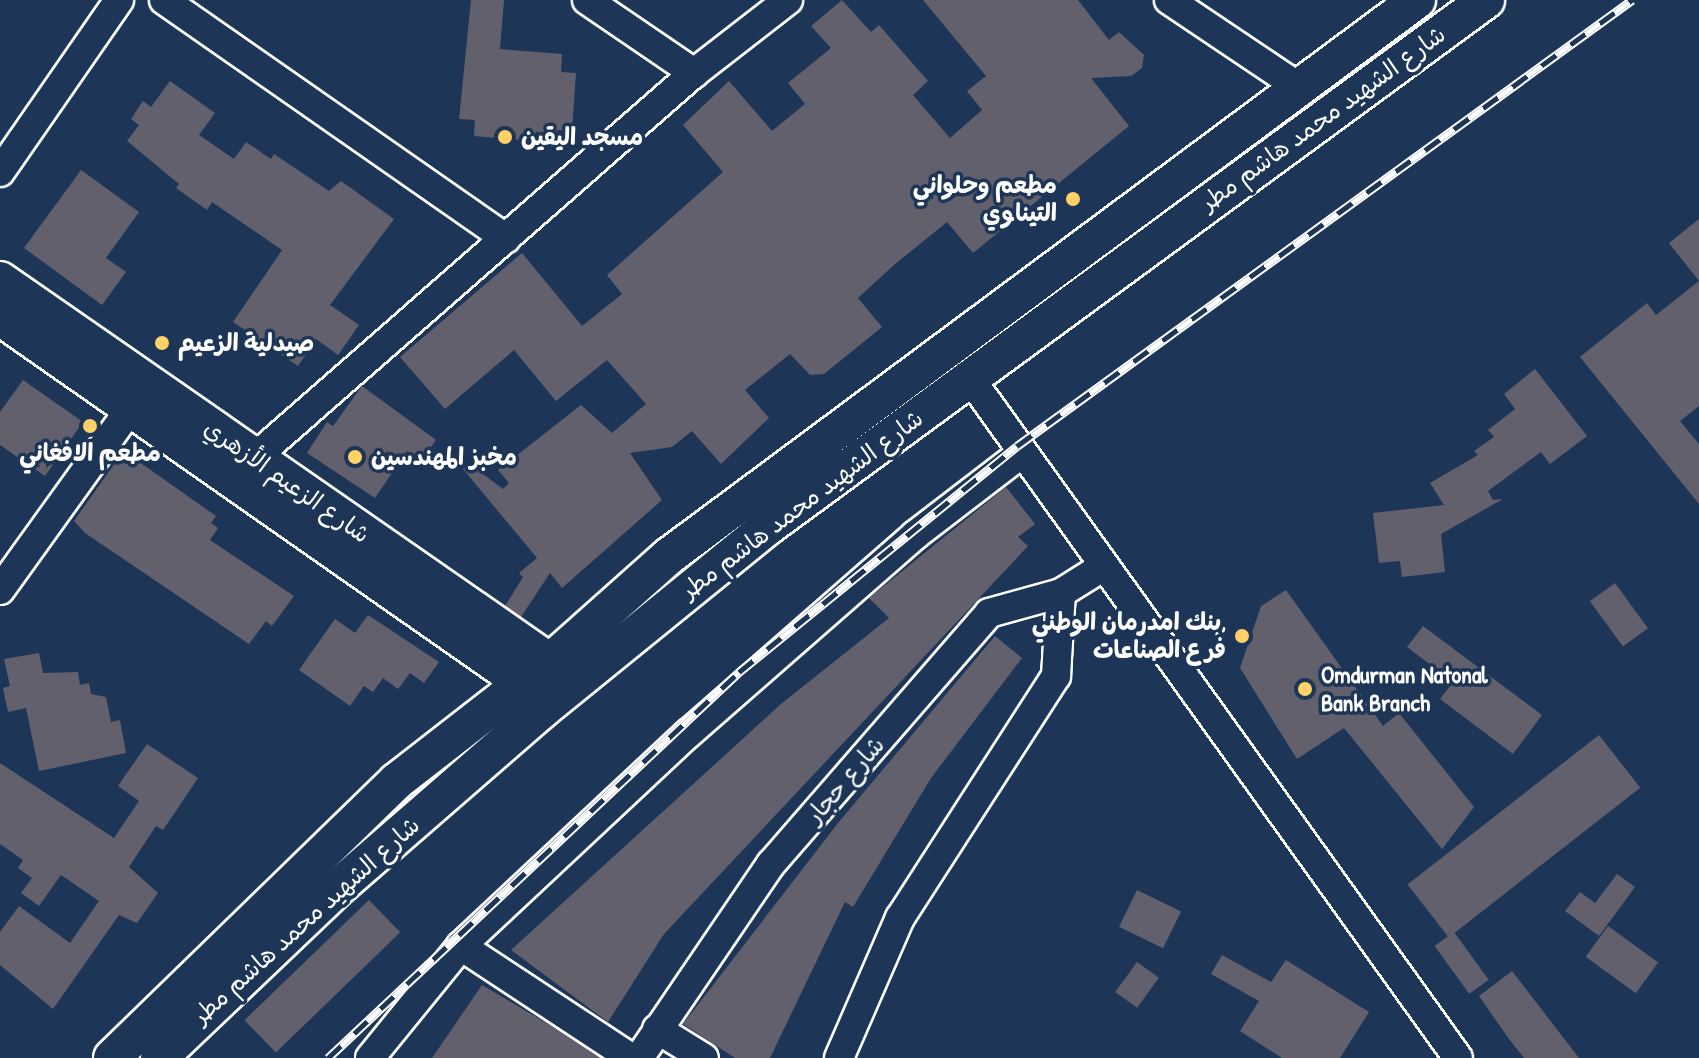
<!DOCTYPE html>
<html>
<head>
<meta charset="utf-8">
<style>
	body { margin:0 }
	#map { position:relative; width:1699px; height:1058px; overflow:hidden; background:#1d3557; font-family:"Patrick Hand","Playpen Sans Arabic",sans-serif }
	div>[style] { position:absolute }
	.building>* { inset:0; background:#63606e; transform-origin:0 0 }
	.roads { filter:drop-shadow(2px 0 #fff) drop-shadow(-2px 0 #fff) drop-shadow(0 2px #fff) drop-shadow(0 -2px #fff) }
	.minor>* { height:28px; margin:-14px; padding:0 14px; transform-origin:14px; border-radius:14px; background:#1d3557 }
	.major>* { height:36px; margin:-18px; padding:0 18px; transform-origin:18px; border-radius:18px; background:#1d3557 }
	.rail>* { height:9px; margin-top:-4.5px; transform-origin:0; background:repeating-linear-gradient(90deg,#1d3557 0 18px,#fff 0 36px); box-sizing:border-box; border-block:2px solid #fff }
	.dots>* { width:22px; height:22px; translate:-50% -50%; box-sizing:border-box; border:4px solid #1d3557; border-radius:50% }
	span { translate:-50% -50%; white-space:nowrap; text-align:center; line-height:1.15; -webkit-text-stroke:7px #1d3557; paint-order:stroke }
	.street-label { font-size:24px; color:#fff }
	.poi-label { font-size:24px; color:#fff; font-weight:700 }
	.left { translate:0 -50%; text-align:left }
	.right { translate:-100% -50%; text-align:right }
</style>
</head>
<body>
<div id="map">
	<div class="building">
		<div style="clip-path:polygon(471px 0,504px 0,500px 49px,562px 54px,561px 72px,576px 73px,572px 131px,557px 130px,556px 143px,474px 136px,475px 120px,459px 119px)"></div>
		<div style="clip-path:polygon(842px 0,871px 32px,879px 25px,928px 81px,913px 95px,950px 138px,982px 110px,967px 91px,986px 76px,923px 0,1078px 0,1109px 40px,1119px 32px,1144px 55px,1142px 68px,1131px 76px,1091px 78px,1129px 126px,973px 253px,947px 222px,894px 265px,858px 298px,882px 327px,824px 374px,810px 375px,790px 354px,745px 390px,769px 418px,721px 464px,692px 431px,672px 447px,630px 453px,662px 500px,562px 588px,550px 573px,521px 617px,505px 606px,523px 577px,519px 573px,537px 558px,463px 469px,468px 463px,503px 489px,509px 483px,498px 470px,581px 405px,612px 433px,646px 404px,607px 360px,556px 401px,514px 350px,445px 409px,400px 357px,522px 253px,582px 326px,622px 294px,607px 275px,723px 172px,683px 125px,729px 81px,772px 131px,805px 104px,788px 83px,831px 48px,811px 26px)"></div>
		<div style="clip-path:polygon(170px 81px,215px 113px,199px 135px,234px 159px,246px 142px,271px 159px,274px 154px,329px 191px,341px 181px,394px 219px,330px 305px,359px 325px,338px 355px,316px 339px,298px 366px,233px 322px,282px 250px,212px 202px,207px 210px,176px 188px,179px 184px,127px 141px,139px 125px,131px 119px,143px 101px,151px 107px)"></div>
		<div style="clip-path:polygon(81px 170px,139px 212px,106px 258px,126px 272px,102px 305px,24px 248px)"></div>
		<div style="clip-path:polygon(1699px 219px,1699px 406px,1680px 421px,1699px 444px,1699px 504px,1580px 357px,1647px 303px,1656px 315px,1699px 281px,1669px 243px)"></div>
		<div style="clip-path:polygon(1535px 369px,1587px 436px,1550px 464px,1541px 452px,1488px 491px,1493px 500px,1503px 499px,1441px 534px,1445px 572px,1402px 577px,1400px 561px,1379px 563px,1373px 513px,1444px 505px,1430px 483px,1478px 455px,1474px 451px,1494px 437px,1488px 430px,1515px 409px,1504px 394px)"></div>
		<div style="clip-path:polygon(23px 380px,83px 422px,45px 476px,0 445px,0 412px)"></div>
		<div style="clip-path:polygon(362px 386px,436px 440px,421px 461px,407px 451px,375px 498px,307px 453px,327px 422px,333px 426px)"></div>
		<div style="clip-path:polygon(128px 454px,216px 516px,211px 523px,218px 528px,210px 540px,294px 596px,272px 626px,266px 621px,249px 644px,85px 533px,74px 521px,120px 456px,125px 460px)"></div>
		<div style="clip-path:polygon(1006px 487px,1035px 524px,1018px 537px,1028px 546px,664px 934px,608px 1022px,511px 950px,781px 704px,889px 618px,869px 598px)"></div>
		<div style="left:1615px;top:583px;width:56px;height:31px;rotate:54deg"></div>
		<div style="clip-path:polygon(1286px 590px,1383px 726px,1399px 713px,1474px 807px,1442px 849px,1344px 728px,1297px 759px,1240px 668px,1261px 606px)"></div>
		<div style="clip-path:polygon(368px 615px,439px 662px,424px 683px,410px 673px,398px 689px,383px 678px,373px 692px,364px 686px,350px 706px,299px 670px,335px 619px,355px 633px)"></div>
		<div style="clip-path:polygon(1423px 626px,1542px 715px,1513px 754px,1440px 699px,1453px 682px,1407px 647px)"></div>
		<div style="clip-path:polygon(995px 636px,1022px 658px,931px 778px,853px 907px,845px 902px,770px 1058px,735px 1058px,683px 1024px,838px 823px)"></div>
		<div style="clip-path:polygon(39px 653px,43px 673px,78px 672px,80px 685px,89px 683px,91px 694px,106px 697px,111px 722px,120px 720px,126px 753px,39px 771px,26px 708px,8px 712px,3px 688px,10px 686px,4px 659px)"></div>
		<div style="left:1599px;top:735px;width:67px;height:243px;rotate:52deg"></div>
		<div style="clip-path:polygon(147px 744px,198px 778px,163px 830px,156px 826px,129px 867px,158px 893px,137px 923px,119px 915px,53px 1009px,0 965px,0 932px,19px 906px,70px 943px,99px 901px,61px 875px,39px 906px,21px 893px,32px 878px,18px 868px,23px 860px,0 844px,0 763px,114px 838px,139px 801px,118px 786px)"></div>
		<div style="clip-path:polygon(1617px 874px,1635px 887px,1599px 936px,1565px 911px,1580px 892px,1595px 903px)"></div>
		<div style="left:1137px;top:890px;width:49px;height:41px;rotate:26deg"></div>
		<div style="left:369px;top:900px;width:45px;height:173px;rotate:46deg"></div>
		<div style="left:1608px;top:926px;width:62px;height:38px;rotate:36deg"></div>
		<div style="left:1454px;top:932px;width:59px;height:24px;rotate:54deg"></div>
		<div style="clip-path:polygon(1222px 955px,1271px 982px,1286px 960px,1369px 1012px,1340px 1058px,1282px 1058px,1240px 1031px,1259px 1001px,1211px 974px)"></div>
		<div style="left:1137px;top:962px;width:27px;height:37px;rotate:36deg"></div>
		<div style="clip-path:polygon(1512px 971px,1579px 1058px,1524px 1058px,1509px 1039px,1479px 996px)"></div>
		<div style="clip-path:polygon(482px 985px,560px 1031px,600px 1058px,432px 1058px)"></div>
	</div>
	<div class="roads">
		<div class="minor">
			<div style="left:164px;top:0;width:417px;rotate:34.9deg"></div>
			<div style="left:587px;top:0;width:130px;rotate:34.3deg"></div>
			<div style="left:1169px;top:0;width:154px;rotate:33.9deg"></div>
			<div style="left:0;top:172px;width:209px;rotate:-55.3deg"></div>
			<div style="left:969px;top:377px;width:838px;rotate:54.32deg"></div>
			<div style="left:253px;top:459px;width:586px;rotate:-41.2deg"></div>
			<div style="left:694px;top:73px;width:119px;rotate:-37.8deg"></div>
			<div style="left:0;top:590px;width:224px;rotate:-54.3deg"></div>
			<div style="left:461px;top:946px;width:204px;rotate:33.4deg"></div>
			<div style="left:657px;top:1029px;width:55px;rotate:31.7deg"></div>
			<div style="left:370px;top:1058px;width:144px;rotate:-50.9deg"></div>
			<div style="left:461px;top:946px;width:312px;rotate:-43.1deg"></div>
			<div style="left:689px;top:733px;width:300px;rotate:-41.2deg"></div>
			<div style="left:915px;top:535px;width:135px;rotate:-37.5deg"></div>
			<div style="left:639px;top:1058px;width:235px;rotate:-55.8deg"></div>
			<div style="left:771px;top:864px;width:332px;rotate:-49deg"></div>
			<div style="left:989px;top:613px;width:75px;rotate:-15.5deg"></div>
			<div style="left:1061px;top:593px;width:51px;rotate:-32.1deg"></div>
			<div style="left:839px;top:1058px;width:153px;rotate:-66.5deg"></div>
			<div style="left:900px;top:918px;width:288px;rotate:-57.2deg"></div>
			<div style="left:1056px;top:676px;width:83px;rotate:-86.6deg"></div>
		</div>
		<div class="major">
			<div style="left:0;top:280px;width:670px;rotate:34.78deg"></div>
			<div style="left:550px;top:662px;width:22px;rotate:51deg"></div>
			<div style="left:0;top:317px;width:638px;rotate:34.98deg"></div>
			<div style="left:523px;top:683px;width:24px;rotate:55deg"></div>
			<div style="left:112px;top:1058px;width:397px;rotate:-44.2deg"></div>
			<div style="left:397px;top:781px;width:194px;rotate:-37.9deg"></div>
			<div style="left:550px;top:662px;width:159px;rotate:-41.7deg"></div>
			<div style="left:669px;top:556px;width:932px;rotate:-36.62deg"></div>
			<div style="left:159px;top:1058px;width:254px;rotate:-43.6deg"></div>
			<div style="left:343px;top:883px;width:264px;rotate:-41deg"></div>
			<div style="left:542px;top:710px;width:294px;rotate:-39.1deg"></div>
			<div style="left:770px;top:525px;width:888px;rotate:-36.25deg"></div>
		</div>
	</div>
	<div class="rail">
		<div style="left:328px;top:1058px;width:564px;rotate:-43.2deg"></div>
		<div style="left:739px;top:672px;width:358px;rotate:-39.1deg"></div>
		<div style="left:1017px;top:446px;width:760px;rotate:-35.95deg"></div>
	</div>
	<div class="dots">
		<div style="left:505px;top:137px;background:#ffd166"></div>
		<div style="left:1073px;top:199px;background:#ffd166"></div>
		<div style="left:162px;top:343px;background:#ffd166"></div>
		<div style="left:90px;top:426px;background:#ffd166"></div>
		<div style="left:355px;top:457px;background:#ffd166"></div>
		<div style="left:1242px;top:636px;background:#ffd166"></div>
		<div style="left:1305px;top:689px;background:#ffd166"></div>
	</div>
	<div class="street-label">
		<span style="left:1323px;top:118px;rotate:-36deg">شارع الشهيد محمد هاشم مطر</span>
		<span style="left:287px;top:481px;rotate:35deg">شارع الزعيم الأزهري</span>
		<span style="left:802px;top:504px;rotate:-37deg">شارع الشهيد محمد هاشم مطر</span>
		<span style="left:845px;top:780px;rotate:-49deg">شارع حجار</span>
		<span style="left:306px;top:920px;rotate:-42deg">شارع الشهيد محمد هاشم مطر</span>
	</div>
	<div class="poi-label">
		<span class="left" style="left:521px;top:137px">مسجد اليقين</span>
		<span class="right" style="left:1057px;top:199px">مطعم وحلواني<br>التيناوي</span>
		<span class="left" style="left:178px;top:343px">صيدلية الزعيم</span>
		<span style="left:90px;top:453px">مطعم الافغاني</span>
		<span class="left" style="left:371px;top:457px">مخبز المهندسين</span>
		<span class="right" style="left:1226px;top:636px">بنك امدرمان الوطني,<br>فرع الصناعات</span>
		<span class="left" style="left:1321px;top:689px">Omdurman Natonal<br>Bank Branch</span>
	</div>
</div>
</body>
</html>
